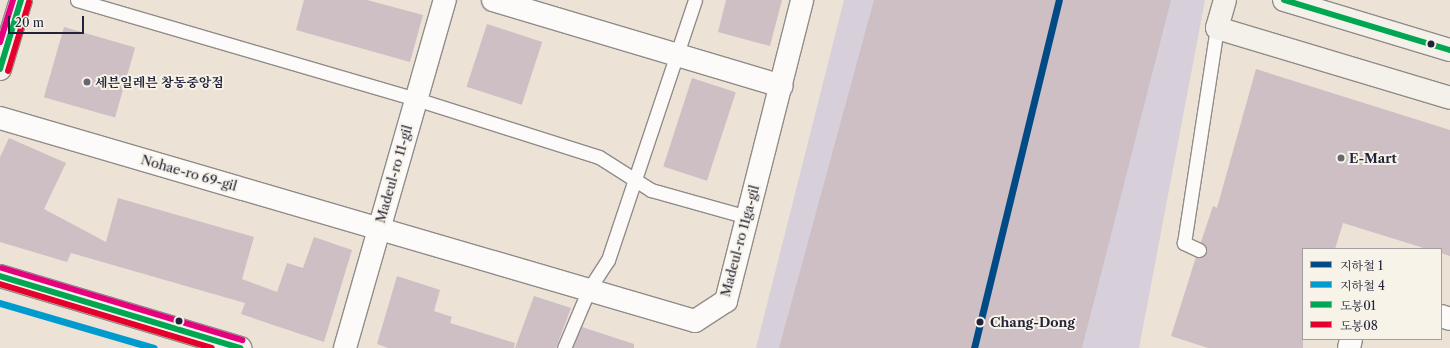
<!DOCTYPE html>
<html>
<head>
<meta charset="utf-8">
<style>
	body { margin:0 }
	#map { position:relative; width:1450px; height:348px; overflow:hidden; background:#ece2d6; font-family:"Libre Caslon Text","Noto Serif KR",serif }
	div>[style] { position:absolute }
	.industrial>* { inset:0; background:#d7cfd9 }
	.building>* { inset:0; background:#cdbfc4; transform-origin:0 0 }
	.roads { filter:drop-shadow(1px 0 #918c8a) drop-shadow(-1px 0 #918c8a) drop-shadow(0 1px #918c8a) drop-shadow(0 -1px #918c8a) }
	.service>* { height:13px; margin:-6.5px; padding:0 6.5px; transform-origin:6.5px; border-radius:6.5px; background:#fcfbf9 }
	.minor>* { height:22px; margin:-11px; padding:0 11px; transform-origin:11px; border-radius:11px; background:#fcfbf9 }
	.secondary>* { height:22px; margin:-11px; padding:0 11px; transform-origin:11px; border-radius:11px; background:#f4f0ea }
	.bus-1>* { height:6px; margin:-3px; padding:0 3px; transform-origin:3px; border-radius:3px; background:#00a651 }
	.bus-2>* { height:6px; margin:-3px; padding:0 3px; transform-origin:3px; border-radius:3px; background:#e4002b }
	.bus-3>* { height:6px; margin:-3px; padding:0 3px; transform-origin:3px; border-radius:3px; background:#e5007d }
	.metro-1>* { height:7px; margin:-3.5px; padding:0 3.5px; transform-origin:3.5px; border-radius:3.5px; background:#004a85 }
	.metro-2>* { height:7px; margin:-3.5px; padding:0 3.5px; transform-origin:3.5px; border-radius:3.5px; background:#009bce }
	.dots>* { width:11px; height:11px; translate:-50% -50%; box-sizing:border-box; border:2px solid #f7f3e8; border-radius:50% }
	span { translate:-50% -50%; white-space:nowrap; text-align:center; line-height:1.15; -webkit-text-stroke:4px #f7f3e8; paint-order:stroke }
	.poi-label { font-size:13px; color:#22223b; font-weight:700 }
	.left { translate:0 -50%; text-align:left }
	.street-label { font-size:13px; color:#22223b }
	.stop-label { font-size:13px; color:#22223b; font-weight:700 }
	.legend { position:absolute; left:1302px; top:248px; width:140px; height:92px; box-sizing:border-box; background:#f7f3e8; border:1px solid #a29fa3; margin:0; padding:5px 7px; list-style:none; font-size:12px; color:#22223b }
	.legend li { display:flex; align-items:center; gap:8px; height:20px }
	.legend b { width:20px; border:1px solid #a29fa3 }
	.scale { position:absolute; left:8px; top:16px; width:76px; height:18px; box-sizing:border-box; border:2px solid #22223b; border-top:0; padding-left:5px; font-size:12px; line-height:14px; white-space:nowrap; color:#22223b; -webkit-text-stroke:3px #f7f3e8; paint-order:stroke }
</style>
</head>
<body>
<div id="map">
	<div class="industrial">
		<div style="clip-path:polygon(844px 0,1205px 0,1139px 348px,756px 348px)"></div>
	</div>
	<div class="building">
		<div style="clip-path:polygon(304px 0,367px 0,423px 15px,410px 62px,296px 30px)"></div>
		<div style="clip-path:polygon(726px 0,782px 0,770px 46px,718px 32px)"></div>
		<div style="clip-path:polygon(874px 0,1171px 0,1082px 348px,779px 348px)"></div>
		<div style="left:487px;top:24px;width:58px;height:66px;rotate:18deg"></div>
		<div style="left:64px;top:27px;width:74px;height:73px;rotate:16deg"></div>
		<div style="clip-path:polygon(1256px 69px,1450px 130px,1450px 256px,1441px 253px,1441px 249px,1427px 249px,1343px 223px,1335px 249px,1303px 249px,1303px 348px,1208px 348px,1171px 336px,1196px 257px,1206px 253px,1201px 242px,1213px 206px,1217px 208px)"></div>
		<div style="left:692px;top:78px;width:46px;height:93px;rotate:18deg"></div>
		<div style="clip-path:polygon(9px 138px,66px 163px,44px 209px,106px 242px,118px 198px,254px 237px,242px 279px,277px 292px,287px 263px,303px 268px,314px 237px,352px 250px,324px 342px,241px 314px,245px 303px,71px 253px,67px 262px,0 242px,0 157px)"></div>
		<div style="clip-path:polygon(397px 276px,440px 290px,434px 311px,452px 317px,450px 323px,515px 343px,514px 348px,388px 348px,377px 344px)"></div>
		<div style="clip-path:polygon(534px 296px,571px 308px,556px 348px,515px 348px)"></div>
		<div style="clip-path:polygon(582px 327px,634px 344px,634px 348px,573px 348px)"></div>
	</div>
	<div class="roads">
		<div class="service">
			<div style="left:77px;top:0;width:353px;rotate:16.3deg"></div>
			<div style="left:416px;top:99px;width:192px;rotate:17.6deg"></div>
			<div style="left:599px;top:157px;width:62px;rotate:32.4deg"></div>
			<div style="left:651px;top:190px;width:100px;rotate:15.7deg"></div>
			<div style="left:1199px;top:250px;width:17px;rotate:-155deg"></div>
			<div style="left:1184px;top:243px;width:218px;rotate:-81.3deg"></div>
			<div style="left:564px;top:348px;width:64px;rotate:-67deg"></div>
			<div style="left:589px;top:289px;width:35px;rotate:-57deg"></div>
			<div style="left:608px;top:260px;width:274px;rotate:-71.5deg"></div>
		</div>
		<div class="minor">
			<div style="left:493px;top:0;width:301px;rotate:16.6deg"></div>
			<div style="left:0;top:118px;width:724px;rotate:16.28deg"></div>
			<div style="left:695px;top:321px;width:37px;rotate:-33deg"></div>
			<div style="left:726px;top:301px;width:310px;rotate:-75.8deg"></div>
			<div style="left:1441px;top:316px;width:9px;rotate:18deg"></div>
			<div style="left:345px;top:348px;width:362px;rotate:-74deg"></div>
			<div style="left:1349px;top:348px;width:9px;rotate:-77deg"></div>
		</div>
		<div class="secondary">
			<div style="left:1225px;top:0;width:29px;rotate:106deg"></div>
			<div style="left:1217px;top:28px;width:243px;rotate:16.7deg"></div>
			<div style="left:1284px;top:0;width:173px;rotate:16.8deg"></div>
			<div style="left:0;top:69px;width:72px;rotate:-73.1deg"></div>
			<div style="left:0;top:276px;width:251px;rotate:16.7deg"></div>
		</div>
	</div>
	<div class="bus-1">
		<div style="left:1284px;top:0;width:173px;rotate:16.8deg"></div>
		<div style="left:0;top:69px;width:72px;rotate:-73.1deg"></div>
		<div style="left:0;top:276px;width:251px;rotate:16.7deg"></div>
	</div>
	<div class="bus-2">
		<div style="left:8px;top:71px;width:72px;rotate:-73.1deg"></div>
		<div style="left:0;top:284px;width:221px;rotate:16.8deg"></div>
	</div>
	<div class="bus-3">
		<div style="left:0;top:42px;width:44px;rotate:-72.8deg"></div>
		<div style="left:2px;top:268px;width:251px;rotate:16.7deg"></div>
	</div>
	<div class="metro-1">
		<div style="left:974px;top:348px;width:358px;rotate:-76.3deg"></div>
	</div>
	<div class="metro-2">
		<div style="left:0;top:303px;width:160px;rotate:16.3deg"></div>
	</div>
	<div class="dots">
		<div style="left:1431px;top:44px;background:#22223b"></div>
		<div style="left:87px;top:82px;background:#696571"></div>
		<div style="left:1341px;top:158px;background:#696571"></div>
		<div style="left:179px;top:321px;background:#22223b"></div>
		<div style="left:980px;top:322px;background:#22223b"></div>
	</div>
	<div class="poi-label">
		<span class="left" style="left:95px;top:82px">세븐일레븐 창동중앙점</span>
		<span class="left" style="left:1349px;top:158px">E-Mart</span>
	</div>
	<div class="street-label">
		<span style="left:189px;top:173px;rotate:16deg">Nohae-ro 69-gil</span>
		<span style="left:394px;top:174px;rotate:-74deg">Madeul-ro 11-gil</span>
		<span style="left:740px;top:241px;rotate:-75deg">Madeul-ro 11ga-gil</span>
	</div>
	<div class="stop-label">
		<span class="left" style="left:990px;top:322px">Chang-Dong</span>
	</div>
	<ul class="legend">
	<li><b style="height:5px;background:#004a85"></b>지하철 1</li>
	<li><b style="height:5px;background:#009bce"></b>지하철 4</li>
	<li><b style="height:5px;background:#00a651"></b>도봉01</li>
	<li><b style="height:5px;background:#e4002b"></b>도봉08</li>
	</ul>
	<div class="scale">20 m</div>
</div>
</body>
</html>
